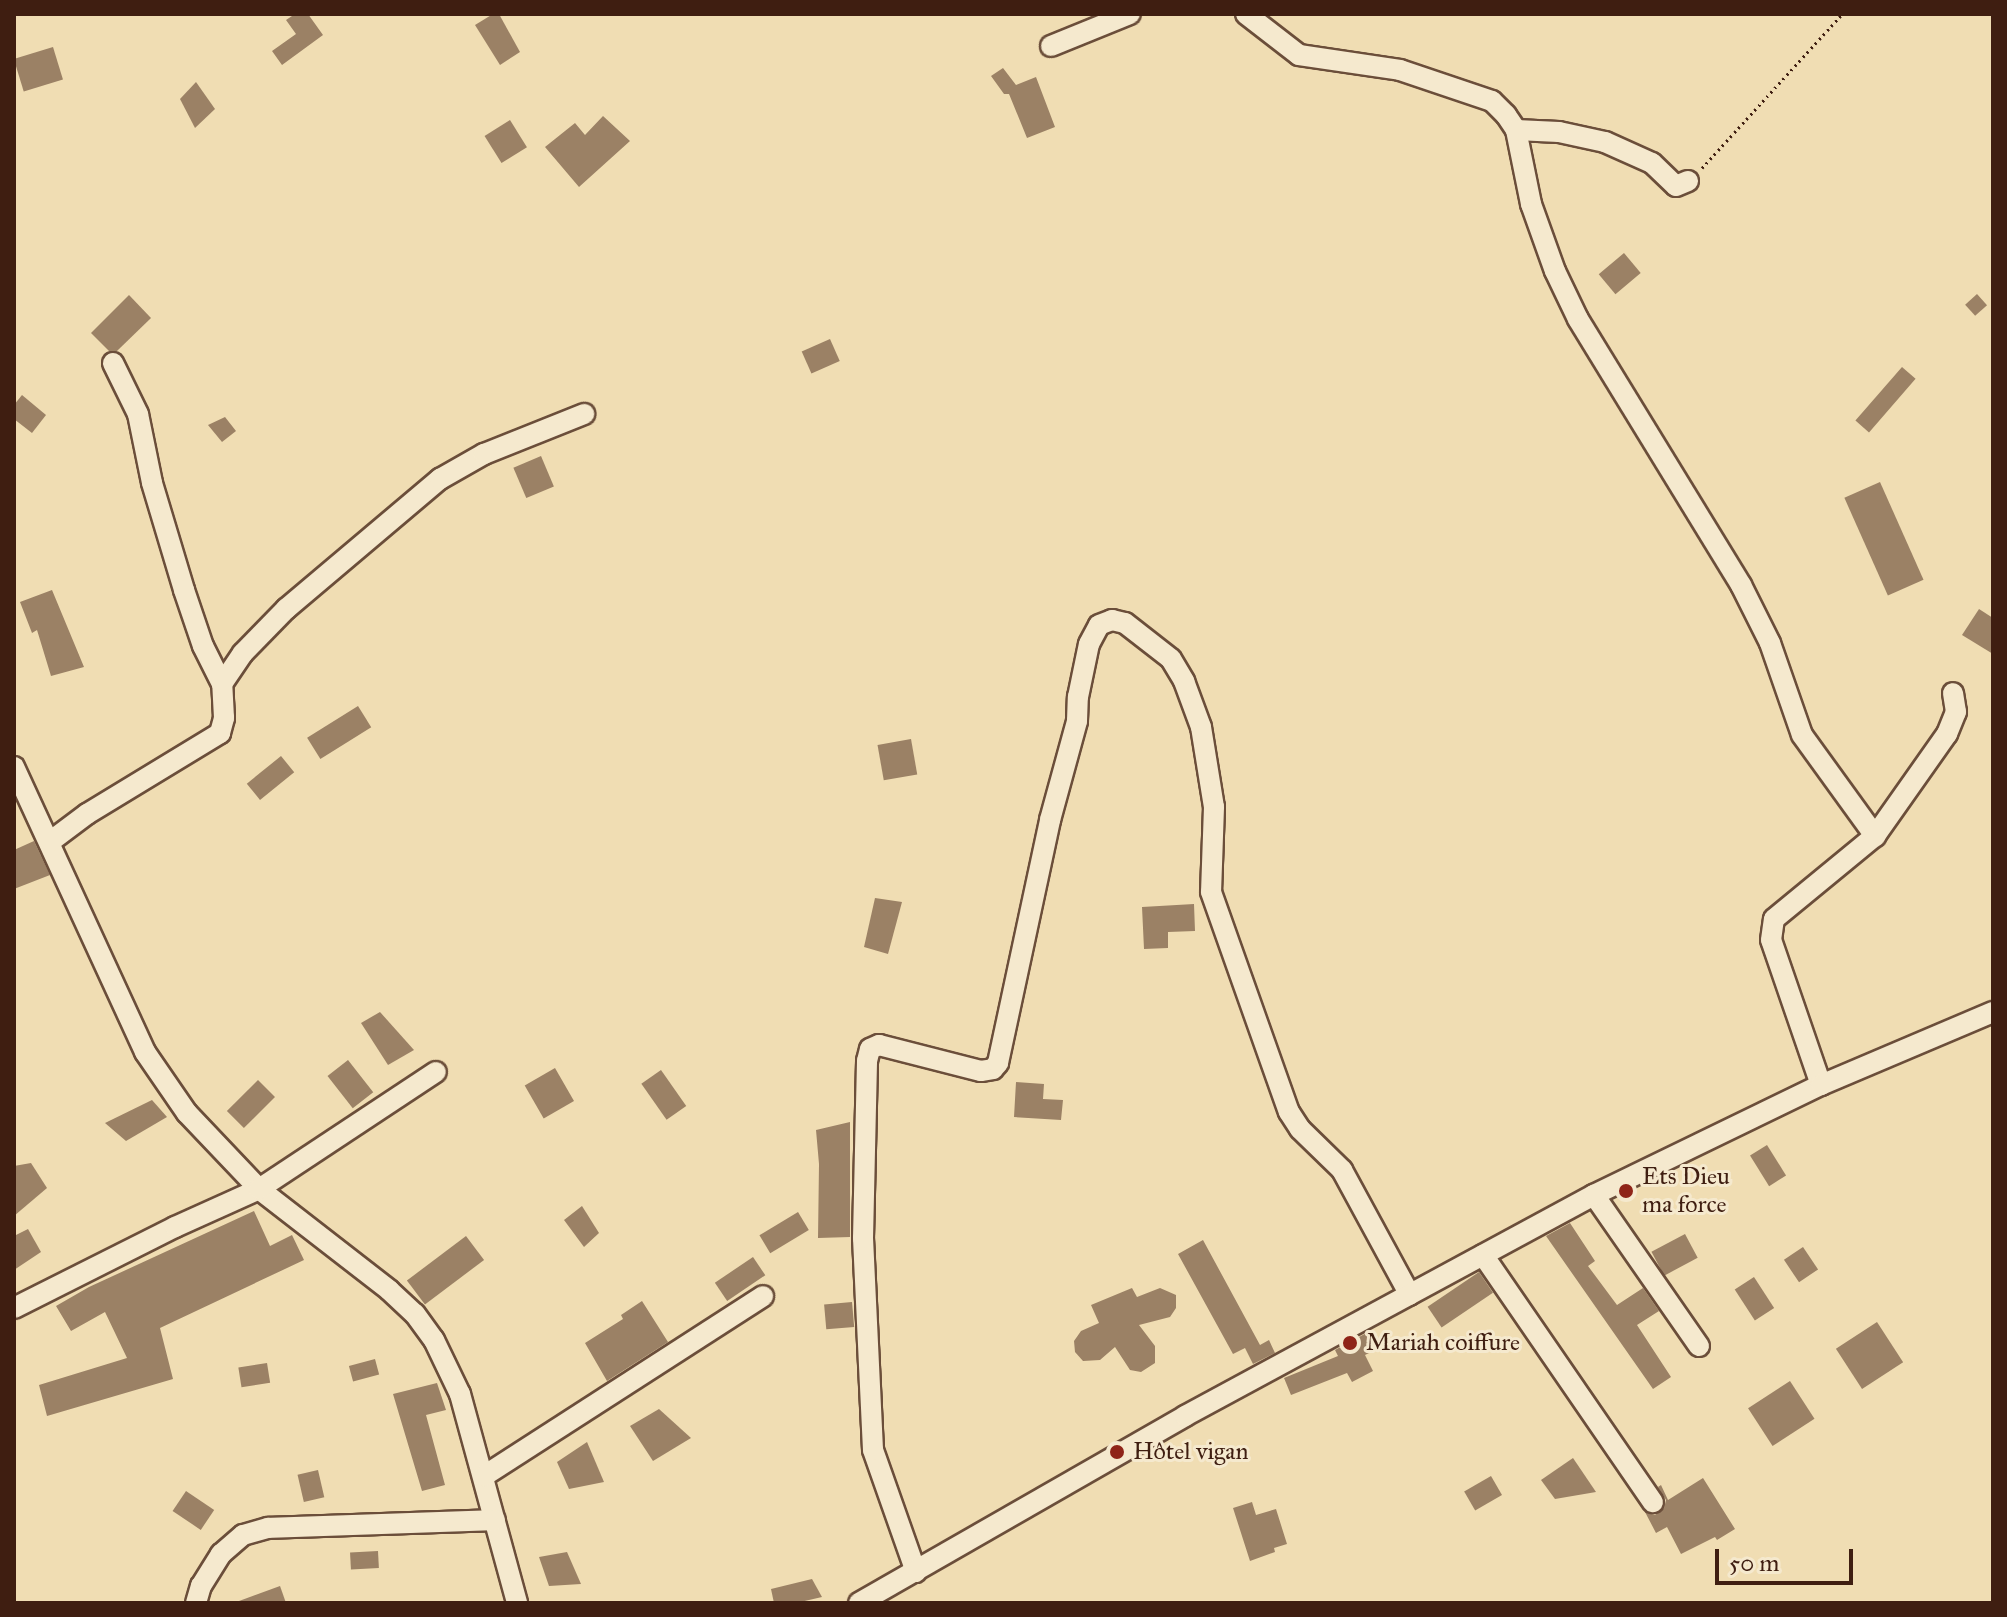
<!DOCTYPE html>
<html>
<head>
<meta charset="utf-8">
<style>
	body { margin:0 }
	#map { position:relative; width:2007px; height:1617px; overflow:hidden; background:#f0ddb3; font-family:"IM FELL Great Primer",serif }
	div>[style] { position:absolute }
	.building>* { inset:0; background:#9b8165; transform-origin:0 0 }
	.path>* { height:3px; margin-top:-1.5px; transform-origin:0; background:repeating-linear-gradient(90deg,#3f1e11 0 2px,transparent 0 6px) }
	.roads { filter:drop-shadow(2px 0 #6b4e3a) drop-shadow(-2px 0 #6b4e3a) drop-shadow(0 2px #6b4e3a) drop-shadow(0 -2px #6b4e3a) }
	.street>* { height:20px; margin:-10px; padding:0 10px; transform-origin:10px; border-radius:10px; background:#f5e9ce }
	.dots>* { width:22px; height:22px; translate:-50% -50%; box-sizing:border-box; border:4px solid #f5e9ce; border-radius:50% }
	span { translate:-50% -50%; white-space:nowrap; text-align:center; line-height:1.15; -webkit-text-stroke:6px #f5e9ce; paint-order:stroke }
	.poi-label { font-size:24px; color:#3f1e11 }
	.left { translate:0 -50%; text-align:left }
	.frame { position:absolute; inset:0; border:16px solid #3f1e11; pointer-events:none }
	.scale { position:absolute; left:1715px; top:1549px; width:138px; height:36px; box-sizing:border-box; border:4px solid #3f1e11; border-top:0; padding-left:10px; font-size:24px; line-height:28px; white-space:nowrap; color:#3f1e11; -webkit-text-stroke:6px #f5e9ce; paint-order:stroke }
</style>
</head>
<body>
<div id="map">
	<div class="building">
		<div style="clip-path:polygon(295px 14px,308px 14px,323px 35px,282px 65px,272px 51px,296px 34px,286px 20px)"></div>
		<div style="clip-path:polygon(493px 14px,499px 14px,520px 52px,500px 65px,475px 25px)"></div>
		<div style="left:53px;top:47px;width:34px;height:41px;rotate:73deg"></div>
		<div style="clip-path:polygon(1003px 68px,1016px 85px,1036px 77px,1055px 127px,1027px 138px,1009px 94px,1004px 94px,991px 76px)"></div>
		<div style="clip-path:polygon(196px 82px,215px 109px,195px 128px,180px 99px)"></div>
		<div style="clip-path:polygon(603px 116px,630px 141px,579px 187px,545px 147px,575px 123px,585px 135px)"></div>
		<div style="left:510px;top:120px;width:32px;height:30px;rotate:58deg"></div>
		<div style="left:1624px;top:253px;width:26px;height:33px;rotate:50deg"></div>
		<div style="left:1977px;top:294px;width:15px;height:16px;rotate:48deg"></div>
		<div style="clip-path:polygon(129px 295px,151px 318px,117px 351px,109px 351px,91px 333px)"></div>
		<div style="left:830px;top:339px;width:24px;height:31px;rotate:66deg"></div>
		<div style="left:1902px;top:367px;width:18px;height:71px;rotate:41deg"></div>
		<div style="clip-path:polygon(22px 395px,46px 415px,32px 433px,14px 419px,14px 405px)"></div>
		<div style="clip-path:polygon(225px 417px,236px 431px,222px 442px,208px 425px)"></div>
		<div style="left:541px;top:456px;width:33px;height:30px;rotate:67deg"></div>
		<div style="left:1880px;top:482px;width:107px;height:39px;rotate:66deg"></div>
		<div style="clip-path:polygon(52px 590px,84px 667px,51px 676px,37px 630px,32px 633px,20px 602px)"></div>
		<div style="clip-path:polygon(1979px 609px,1993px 618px,1993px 654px,1962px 635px)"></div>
		<div style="left:358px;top:706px;width:25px;height:60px;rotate:58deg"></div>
		<div style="left:911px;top:739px;width:36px;height:34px;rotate:80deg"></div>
		<div style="left:281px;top:756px;width:21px;height:44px;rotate:51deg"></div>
		<div style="clip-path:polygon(34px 841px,50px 875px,14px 889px,14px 850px)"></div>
		<div style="clip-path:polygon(875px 898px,902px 902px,888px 954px,864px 947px)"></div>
		<div style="clip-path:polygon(1194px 904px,1195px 931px,1168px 932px,1168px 948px,1144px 949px,1142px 907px)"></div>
		<div style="clip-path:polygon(380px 1012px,414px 1050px,388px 1065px,361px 1023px)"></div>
		<div style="left:348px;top:1060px;width:41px;height:26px;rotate:52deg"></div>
		<div style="left:555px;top:1068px;width:38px;height:35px;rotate:60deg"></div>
		<div style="left:661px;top:1070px;width:44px;height:24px;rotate:55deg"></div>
		<div style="left:258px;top:1080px;width:24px;height:44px;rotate:45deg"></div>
		<div style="clip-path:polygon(1016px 1082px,1044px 1084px,1043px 1099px,1063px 1100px,1061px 1120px,1014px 1117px)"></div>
		<div style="clip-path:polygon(152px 1100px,167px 1117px,126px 1141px,105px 1123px)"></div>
		<div style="clip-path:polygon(850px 1122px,850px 1237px,818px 1238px,819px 1164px,816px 1130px)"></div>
		<div style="left:1767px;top:1145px;width:36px;height:20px;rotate:58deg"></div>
		<div style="clip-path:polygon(31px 1163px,47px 1188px,14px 1216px,14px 1166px)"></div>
		<div style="clip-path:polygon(582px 1206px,599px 1233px,584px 1247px,564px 1220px)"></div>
		<div style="clip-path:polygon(254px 1211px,270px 1246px,292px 1235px,304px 1260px,160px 1328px,173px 1379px,47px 1416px,39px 1385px,127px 1358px,105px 1312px,71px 1331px,56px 1306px,89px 1287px)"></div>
		<div style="left:798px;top:1212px;width:21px;height:45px;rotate:59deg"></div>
		<div style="clip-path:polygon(1570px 1223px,1595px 1261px,1588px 1266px,1617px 1305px,1643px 1288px,1659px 1311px,1637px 1325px,1671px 1377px,1653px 1389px,1546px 1236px)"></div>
		<div style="clip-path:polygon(28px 1229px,41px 1252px,14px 1270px,14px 1236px)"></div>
		<div style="left:1685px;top:1234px;width:27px;height:38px;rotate:62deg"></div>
		<div style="left:466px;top:1236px;width:30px;height:74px;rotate:53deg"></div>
		<div style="clip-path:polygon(1203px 1240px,1260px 1345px,1269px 1340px,1275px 1353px,1253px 1364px,1245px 1348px,1233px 1354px,1178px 1254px)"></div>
		<div style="left:1803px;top:1247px;width:27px;height:23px;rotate:56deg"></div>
		<div style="left:753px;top:1257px;width:22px;height:46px;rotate:56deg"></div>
		<div style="left:1479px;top:1272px;width:25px;height:62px;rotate:56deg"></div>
		<div style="left:1754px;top:1277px;width:37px;height:23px;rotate:57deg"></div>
		<div style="clip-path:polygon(1132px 1288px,1137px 1297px,1160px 1288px,1176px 1295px,1176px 1308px,1170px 1317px,1139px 1325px,1155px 1346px,1155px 1363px,1141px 1372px,1130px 1370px,1115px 1347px,1100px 1360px,1083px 1361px,1075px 1352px,1074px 1341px,1081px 1331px,1099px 1323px,1091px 1305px)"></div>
		<div style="clip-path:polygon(642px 1301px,668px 1342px,607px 1381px,585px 1343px,623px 1319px,621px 1315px)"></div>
		<div style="left:852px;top:1302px;width:25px;height:28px;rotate:85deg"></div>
		<div style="left:1877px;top:1322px;width:48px;height:49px;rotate:57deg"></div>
		<div style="clip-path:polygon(1372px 1330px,1381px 1347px,1365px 1355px,1373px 1371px,1352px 1382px,1347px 1373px,1291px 1395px,1284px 1378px,1338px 1356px,1335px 1350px)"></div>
		<div style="left:375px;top:1359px;width:16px;height:27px;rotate:75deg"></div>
		<div style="left:267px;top:1363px;width:20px;height:29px;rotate:81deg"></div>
		<div style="left:1790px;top:1381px;width:45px;height:50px;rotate:57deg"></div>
		<div style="clip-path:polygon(437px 1383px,446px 1410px,426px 1415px,445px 1485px,422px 1491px,393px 1394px)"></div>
		<div style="clip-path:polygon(659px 1409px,691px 1438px,653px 1461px,630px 1426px)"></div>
		<div style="clip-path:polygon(587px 1442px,604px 1482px,569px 1489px,557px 1462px)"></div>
		<div style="clip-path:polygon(1573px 1458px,1596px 1492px,1555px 1499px,1541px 1480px)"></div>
		<div style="left:318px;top:1470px;width:28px;height:21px;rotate:77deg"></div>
		<div style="left:1491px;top:1476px;width:22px;height:31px;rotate:60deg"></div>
		<div style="clip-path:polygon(1703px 1478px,1735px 1529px,1717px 1540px,1715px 1537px,1681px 1554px,1667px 1527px,1656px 1533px,1645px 1512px,1655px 1515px,1664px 1508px,1666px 1500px,1658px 1487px,1661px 1485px,1668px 1500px)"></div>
		<div style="left:186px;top:1491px;width:34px;height:24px;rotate:34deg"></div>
		<div style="clip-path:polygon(1252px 1502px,1256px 1515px,1276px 1509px,1287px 1544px,1274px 1548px,1275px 1552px,1250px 1561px,1233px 1508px)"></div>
		<div style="left:378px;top:1551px;width:17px;height:28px;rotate:87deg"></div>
		<div style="clip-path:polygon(567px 1552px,581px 1584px,549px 1586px,539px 1557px)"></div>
		<div style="clip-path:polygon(812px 1579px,822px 1597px,796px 1603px,774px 1603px,771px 1589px)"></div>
		<div style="clip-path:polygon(280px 1586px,286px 1603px,240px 1603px,239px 1601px)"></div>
	</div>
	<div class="path">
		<div style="left:1702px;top:168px;width:208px;rotate:-47.7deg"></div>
	</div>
	<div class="roads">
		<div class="street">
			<div style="left:1246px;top:14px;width:67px;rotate:37.7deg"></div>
			<div style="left:1299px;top:55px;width:102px;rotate:8.4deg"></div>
			<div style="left:1400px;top:70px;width:97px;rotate:18.6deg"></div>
			<div style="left:1492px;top:101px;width:20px;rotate:45deg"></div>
			<div style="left:1506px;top:115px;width:18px;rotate:56deg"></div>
			<div style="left:1516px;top:130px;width:76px;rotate:78.5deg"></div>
			<div style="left:1531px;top:204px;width:71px;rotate:70.3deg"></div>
			<div style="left:1555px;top:271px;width:53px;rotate:64.4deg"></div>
			<div style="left:1578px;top:319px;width:312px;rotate:58.5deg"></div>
			<div style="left:1741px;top:585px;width:65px;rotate:63.4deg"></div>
			<div style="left:1770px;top:643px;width:97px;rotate:70.8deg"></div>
			<div style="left:1802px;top:735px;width:125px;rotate:54.1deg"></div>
			<div style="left:1051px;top:46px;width:85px;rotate:-22.1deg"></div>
			<div style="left:1516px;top:130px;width:43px;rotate:2.7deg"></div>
			<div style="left:1559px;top:132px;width:47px;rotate:12.3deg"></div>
			<div style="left:1605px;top:142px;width:51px;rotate:24.1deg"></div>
			<div style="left:1652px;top:163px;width:33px;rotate:44deg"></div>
			<div style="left:1676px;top:186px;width:13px;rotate:-23deg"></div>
			<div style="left:113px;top:363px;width:57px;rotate:63.9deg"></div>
			<div style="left:138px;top:414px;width:70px;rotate:78.5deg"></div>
			<div style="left:152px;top:483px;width:112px;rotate:73.3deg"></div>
			<div style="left:184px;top:590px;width:59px;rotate:71.3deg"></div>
			<div style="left:203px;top:646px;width:42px;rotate:63.4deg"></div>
			<div style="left:14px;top:767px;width:314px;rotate:65.3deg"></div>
			<div style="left:145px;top:1052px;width:74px;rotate:55.5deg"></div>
			<div style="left:187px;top:1113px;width:105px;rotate:46.5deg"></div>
			<div style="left:259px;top:1189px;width:165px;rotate:37.8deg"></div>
			<div style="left:389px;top:1290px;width:35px;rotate:43deg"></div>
			<div style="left:415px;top:1314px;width:32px;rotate:54deg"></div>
			<div style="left:434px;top:1340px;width:60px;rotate:64.3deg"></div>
			<div style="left:460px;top:1394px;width:217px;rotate:74.7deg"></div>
			<div style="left:51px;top:841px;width:45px;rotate:-36.9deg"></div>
			<div style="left:87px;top:814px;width:156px;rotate:-31.3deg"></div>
			<div style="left:220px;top:733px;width:16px;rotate:-75deg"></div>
			<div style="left:224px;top:718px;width:34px;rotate:-93deg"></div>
			<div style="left:222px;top:684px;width:37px;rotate:-56deg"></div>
			<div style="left:243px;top:653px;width:62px;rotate:-45.7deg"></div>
			<div style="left:286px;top:609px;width:202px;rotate:-40.2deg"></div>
			<div style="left:440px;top:479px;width:51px;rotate:-29.6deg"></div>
			<div style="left:484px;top:454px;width:108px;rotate:-21.8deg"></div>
			<div style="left:1821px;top:1085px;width:153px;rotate:-109deg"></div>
			<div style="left:1771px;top:940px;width:21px;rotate:-82deg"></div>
			<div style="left:1774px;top:919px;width:131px;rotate:-39.4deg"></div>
			<div style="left:1875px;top:836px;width:125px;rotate:-54.8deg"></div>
			<div style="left:1947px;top:734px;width:24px;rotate:-68deg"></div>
			<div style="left:1956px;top:712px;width:19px;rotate:-99deg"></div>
			<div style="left:1594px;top:1195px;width:184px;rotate:55.2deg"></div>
			<div style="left:1483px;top:1255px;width:300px;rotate:55.5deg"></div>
			<div style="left:14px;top:1308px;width:180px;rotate:-26.7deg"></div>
			<div style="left:175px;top:1227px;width:92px;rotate:-24.3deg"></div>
			<div style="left:259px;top:1189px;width:212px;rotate:-33.5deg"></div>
			<div style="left:484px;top:1476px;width:332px;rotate:-32.8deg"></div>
			<div style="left:916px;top:1572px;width:129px;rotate:-109.4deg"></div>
			<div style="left:873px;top:1450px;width:212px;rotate:-92.7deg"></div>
			<div style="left:863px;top:1238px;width:177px;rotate:-88.7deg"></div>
			<div style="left:867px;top:1061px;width:12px;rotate:-76deg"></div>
			<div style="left:870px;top:1049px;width:10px;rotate:-24deg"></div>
			<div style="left:879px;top:1045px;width:105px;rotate:14.3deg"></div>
			<div style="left:981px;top:1071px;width:12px;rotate:-9deg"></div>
			<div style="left:993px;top:1069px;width:8px;rotate:-50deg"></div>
			<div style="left:998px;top:1063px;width:249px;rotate:-77.9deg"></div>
			<div style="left:1050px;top:820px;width:103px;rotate:-74.7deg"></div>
			<div style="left:1077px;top:721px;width:24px;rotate:-88deg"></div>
			<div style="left:1078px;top:697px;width:54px;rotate:-78.3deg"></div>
			<div style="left:1089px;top:644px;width:21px;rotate:-62deg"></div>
			<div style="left:1099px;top:625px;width:14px;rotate:-21deg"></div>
			<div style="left:1112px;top:620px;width:13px;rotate:13deg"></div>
			<div style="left:1125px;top:623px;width:58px;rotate:38deg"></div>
			<div style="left:1171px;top:659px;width:26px;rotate:59deg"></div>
			<div style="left:1184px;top:681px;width:49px;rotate:69.7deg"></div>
			<div style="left:1201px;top:727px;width:81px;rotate:80.8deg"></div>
			<div style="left:1214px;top:807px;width:85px;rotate:92deg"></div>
			<div style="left:1211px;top:892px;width:233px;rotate:70.5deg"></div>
			<div style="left:1289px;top:1112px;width:20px;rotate:57deg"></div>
			<div style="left:1300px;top:1129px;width:59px;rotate:44.3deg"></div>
			<div style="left:1342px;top:1170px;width:142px;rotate:61.5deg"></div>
			<div style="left:196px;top:1603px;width:18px;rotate:-74deg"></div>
			<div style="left:201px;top:1586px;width:38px;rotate:-58deg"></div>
			<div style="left:221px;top:1554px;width:29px;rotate:-41deg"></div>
			<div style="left:243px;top:1535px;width:26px;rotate:-16deg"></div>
			<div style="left:268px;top:1528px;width:227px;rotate:-2deg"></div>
			<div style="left:859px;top:1603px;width:376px;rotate:-29.8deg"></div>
			<div style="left:1185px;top:1416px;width:465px;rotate:-28.4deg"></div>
			<div style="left:1594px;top:1195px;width:252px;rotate:-25.9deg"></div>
			<div style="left:1821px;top:1085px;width:187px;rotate:-23deg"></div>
		</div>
	</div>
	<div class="dots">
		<div style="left:1626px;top:1191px;background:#8f2418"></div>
		<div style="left:1350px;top:1343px;background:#8f2418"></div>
		<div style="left:1117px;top:1452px;background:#8f2418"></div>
	</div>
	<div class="poi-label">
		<span class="left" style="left:1642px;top:1191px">Ets Dieu<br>ma force</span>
		<span class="left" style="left:1366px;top:1343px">Mariah coiffure</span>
		<span class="left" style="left:1133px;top:1452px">Hôtel vigan</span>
	</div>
	<div class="frame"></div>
	<div class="scale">50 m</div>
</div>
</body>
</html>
